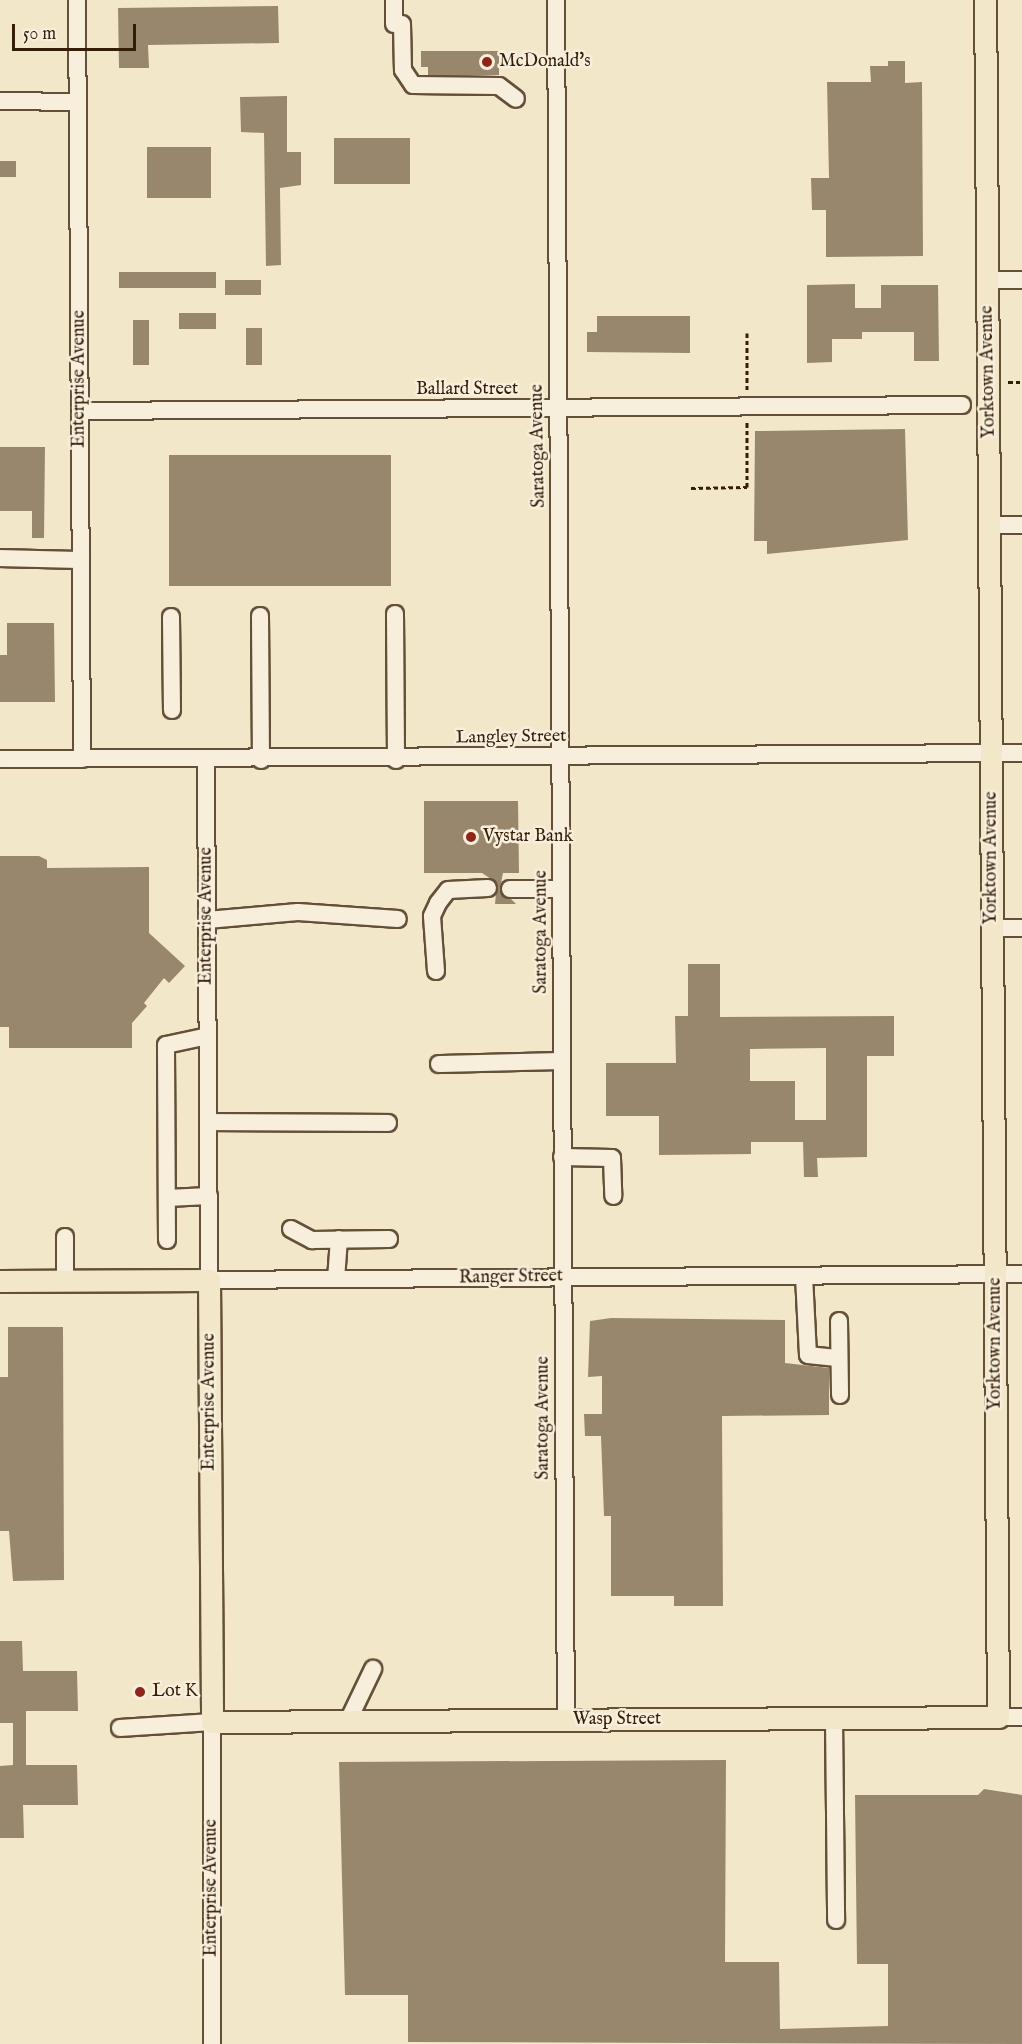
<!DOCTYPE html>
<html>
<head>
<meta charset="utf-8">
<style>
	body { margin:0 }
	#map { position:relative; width:1022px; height:2044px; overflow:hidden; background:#f3e7c9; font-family:"IM FELL English",serif }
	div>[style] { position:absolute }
	.building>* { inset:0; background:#98876c; transform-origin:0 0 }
	.path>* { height:3px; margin-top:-1.5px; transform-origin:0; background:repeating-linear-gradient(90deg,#351e08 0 4.5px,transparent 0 7.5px) }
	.roads { filter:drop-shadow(2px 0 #645038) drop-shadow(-2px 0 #645038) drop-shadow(0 2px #645038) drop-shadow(0 -2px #645038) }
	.minor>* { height:16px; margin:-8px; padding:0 8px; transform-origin:8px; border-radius:8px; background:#f7efdc }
	.major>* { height:21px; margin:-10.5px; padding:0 10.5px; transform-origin:10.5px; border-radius:10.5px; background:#f3e7c9 }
	.dots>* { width:16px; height:16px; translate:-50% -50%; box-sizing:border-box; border:3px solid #f7efdc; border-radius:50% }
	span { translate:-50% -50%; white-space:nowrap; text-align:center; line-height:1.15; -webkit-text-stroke:5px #f7efdc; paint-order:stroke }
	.poi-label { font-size:18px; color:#351e08 }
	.left { translate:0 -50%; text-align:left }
	.street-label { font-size:18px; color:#351e08 }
	.scale { position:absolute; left:12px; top:24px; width:124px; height:27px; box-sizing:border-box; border:3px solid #351e08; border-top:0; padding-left:8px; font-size:18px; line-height:21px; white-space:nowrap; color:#351e08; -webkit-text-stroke:4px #f7efdc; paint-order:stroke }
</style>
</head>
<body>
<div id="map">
	<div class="building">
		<div style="clip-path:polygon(278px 6px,279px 43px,148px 45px,149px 68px,119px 68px,118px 8px)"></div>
		<div style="clip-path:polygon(421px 51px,499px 51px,499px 75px,428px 75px,428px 67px,421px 67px)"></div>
		<div style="clip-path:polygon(888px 61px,905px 61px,905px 83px,922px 82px,923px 256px,826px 257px,826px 210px,812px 210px,811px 178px,829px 178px,827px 82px,871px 82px,870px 66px,888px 66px)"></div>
		<div style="clip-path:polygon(287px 96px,287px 152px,301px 152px,301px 185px,280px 188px,281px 265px,266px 266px,264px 133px,241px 132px,240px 97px)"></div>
		<div style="left:410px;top:138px;width:46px;height:76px;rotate:90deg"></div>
		<div style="left:147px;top:147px;width:64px;height:51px"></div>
		<div style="left:0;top:161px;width:16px;height:16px"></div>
		<div style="left:119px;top:272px;width:97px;height:16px"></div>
		<div style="left:225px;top:280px;width:36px;height:15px"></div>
		<div style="clip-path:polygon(855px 284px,855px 308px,881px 308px,881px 285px,938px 285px,939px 361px,914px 361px,914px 332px,862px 332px,862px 339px,832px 339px,832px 362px,807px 363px,807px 285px)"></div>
		<div style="left:179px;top:313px;width:37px;height:16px"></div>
		<div style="clip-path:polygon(597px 316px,690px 316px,690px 353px,587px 352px,587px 332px,597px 332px)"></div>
		<div style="left:133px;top:320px;width:16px;height:45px"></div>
		<div style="left:246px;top:328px;width:16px;height:37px"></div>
		<div style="clip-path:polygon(905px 429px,908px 540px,767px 554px,767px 541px,754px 541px,755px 431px)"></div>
		<div style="clip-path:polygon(0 447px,45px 447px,44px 538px,32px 538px,32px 511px,0 511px)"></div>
		<div style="left:391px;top:455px;width:131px;height:222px;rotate:90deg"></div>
		<div style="clip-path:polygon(7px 623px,54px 623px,55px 702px,0 702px,0 655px,7px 655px)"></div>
		<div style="clip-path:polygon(424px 801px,518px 801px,519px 873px,503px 873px,500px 888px,516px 904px,495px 904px,497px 883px,482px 873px,424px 873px)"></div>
		<div style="clip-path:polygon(0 856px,39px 856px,47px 860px,47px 868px,149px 867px,149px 933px,185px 966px,169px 983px,164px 978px,144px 1003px,147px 1006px,132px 1023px,132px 1048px,9px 1048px,9px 1027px,0 1027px)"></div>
		<div style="clip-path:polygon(evenodd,688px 964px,720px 964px,720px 1017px,894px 1016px,894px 1056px,867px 1056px,867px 1157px,817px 1158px,818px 1177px,804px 1177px,803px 1142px,751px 1142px,751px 1154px,659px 1155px,659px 1116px,606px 1116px,606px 1063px,676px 1063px,675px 1016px,688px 1016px,688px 964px,826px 1048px,826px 1120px,795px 1120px,795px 1081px,750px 1081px,750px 1049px,826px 1048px)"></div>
		<div style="clip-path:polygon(611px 1318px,785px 1320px,785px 1363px,829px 1368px,829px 1415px,722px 1416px,723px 1606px,674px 1606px,674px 1596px,611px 1596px,611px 1516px,604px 1516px,601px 1436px,585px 1436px,584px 1414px,602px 1414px,602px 1376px,588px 1377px,590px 1321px)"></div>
		<div style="clip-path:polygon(8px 1327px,63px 1327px,64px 1580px,13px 1581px,9px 1531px,0 1531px,0 1377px,8px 1377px)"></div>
		<div style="clip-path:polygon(0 1641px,22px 1641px,23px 1671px,77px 1671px,78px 1711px,26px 1711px,26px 1765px,77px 1765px,78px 1805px,23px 1805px,24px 1838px,0 1838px,0 1766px,13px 1765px,13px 1723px,0 1723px)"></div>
		<div style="clip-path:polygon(726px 1760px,725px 1962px,779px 1962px,780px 2029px,888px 2026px,888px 1964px,857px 1964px,855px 1795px,978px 1795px,984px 1789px,1022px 1795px,1022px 2044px,408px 2042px,408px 1995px,345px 1995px,339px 1762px)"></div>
	</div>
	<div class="path">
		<div style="left:747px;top:333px;width:58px;rotate:90deg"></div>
		<div style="left:1008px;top:382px;width:14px"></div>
		<div style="left:691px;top:488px;width:56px;rotate:-1deg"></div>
		<div style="left:747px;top:487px;width:65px;rotate:-90deg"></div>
	</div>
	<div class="roads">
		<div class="minor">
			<div style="left:77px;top:0;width:759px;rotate:89.62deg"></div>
			<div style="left:394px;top:0;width:24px;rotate:90deg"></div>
			<div style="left:556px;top:0;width:1720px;rotate:89.67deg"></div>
			<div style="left:402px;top:24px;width:46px;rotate:88.8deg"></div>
			<div style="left:403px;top:70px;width:18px;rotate:56deg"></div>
			<div style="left:413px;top:85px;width:86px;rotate:0.7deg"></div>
			<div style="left:499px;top:86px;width:21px;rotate:37deg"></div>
			<div style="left:0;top:101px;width:78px;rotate:0.7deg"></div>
			<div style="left:988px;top:280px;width:34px"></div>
			<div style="left:80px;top:411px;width:882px;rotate:-0.39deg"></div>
			<div style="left:990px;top:525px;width:32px"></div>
			<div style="left:0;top:558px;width:81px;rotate:1.4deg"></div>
			<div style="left:395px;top:614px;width:146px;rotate:89.6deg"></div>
			<div style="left:260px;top:616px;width:144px;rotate:89.6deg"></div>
			<div style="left:171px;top:617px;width:93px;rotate:89.4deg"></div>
			<div style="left:0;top:759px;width:1022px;rotate:-0.34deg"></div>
			<div style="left:206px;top:759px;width:521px;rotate:89.67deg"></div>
			<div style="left:209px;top:1280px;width:813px;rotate:-0.42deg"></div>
			<div style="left:510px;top:889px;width:51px"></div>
			<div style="left:207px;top:920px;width:91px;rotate:-5deg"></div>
			<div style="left:298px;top:912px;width:100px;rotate:4deg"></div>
			<div style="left:993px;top:928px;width:29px"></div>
			<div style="left:436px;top:971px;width:55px;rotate:-94.2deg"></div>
			<div style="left:432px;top:916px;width:14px;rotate:-65deg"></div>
			<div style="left:438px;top:903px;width:16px;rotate:-52deg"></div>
			<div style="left:448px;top:890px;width:40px;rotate:-2.9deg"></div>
			<div style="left:439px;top:1064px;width:123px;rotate:-1.4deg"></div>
			<div style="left:208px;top:1122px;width:180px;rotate:0.3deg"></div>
			<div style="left:562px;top:1157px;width:50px;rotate:1.1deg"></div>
			<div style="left:612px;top:1158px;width:38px;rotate:88deg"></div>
			<div style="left:167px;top:1198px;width:42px;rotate:-2.7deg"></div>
			<div style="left:291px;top:1229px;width:24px;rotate:28deg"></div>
			<div style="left:312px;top:1240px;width:77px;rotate:-0.7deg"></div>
			<div style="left:65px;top:1237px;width:45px;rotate:90deg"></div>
			<div style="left:167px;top:1240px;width:195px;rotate:-90.3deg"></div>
			<div style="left:166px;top:1045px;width:43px;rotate:-12.1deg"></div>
			<div style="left:804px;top:1276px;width:79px;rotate:87.1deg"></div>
			<div style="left:808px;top:1355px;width:31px;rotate:6deg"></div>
			<div style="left:336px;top:1279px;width:40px;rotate:-85.7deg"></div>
			<div style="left:839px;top:1321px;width:74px;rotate:89.2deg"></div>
			<div style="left:998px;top:1717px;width:24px"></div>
			<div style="left:834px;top:1718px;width:202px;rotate:89.4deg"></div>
			<div style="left:348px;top:1721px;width:58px;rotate:-64.3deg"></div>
			<div style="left:120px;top:1728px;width:92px;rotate:-3.7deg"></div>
			<div style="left:212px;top:1722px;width:322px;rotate:90deg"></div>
		</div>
		<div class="major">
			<div style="left:0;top:1281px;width:209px;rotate:-0.3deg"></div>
			<div style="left:209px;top:1280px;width:442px;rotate:89.6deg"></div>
			<div style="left:212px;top:1722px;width:786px;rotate:-0.36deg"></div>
			<div style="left:998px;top:1717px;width:1717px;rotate:-90.43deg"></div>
		</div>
	</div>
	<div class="dots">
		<div style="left:487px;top:62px;background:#8f2418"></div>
		<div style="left:471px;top:837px;background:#8f2418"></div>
		<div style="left:140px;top:1692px;background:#8f2418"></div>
	</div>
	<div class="poi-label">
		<span class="left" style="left:499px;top:62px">McDonald's</span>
		<span class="left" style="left:483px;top:837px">Vystar Bank</span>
		<span class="left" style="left:152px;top:1692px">Lot K</span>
	</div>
	<div class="street-label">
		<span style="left:989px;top:372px;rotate:-91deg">Yorktown Avenue</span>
		<span style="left:80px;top:379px;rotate:-90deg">Enterprise Avenue</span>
		<span style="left:467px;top:390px">Ballard Street</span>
		<span style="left:539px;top:446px;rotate:-91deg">Saratoga Avenue</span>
		<span style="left:511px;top:738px;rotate:-1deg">Langley Street</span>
		<span style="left:992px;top:858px;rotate:-90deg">Yorktown Avenue</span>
		<span style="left:207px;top:916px;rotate:-90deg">Enterprise Avenue</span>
		<span style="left:542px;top:932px;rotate:-90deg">Saratoga Avenue</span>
		<span style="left:511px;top:1278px;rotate:-1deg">Ranger Street</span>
		<span style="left:996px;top:1344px;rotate:-90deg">Yorktown Avenue</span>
		<span style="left:210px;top:1402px;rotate:-90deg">Enterprise Avenue</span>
		<span style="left:544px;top:1418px;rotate:-90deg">Saratoga Avenue</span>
		<span style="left:617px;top:1720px">Wasp Street</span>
		<span style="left:212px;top:1888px;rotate:-90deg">Enterprise Avenue</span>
	</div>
	<div class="scale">50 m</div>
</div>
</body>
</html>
